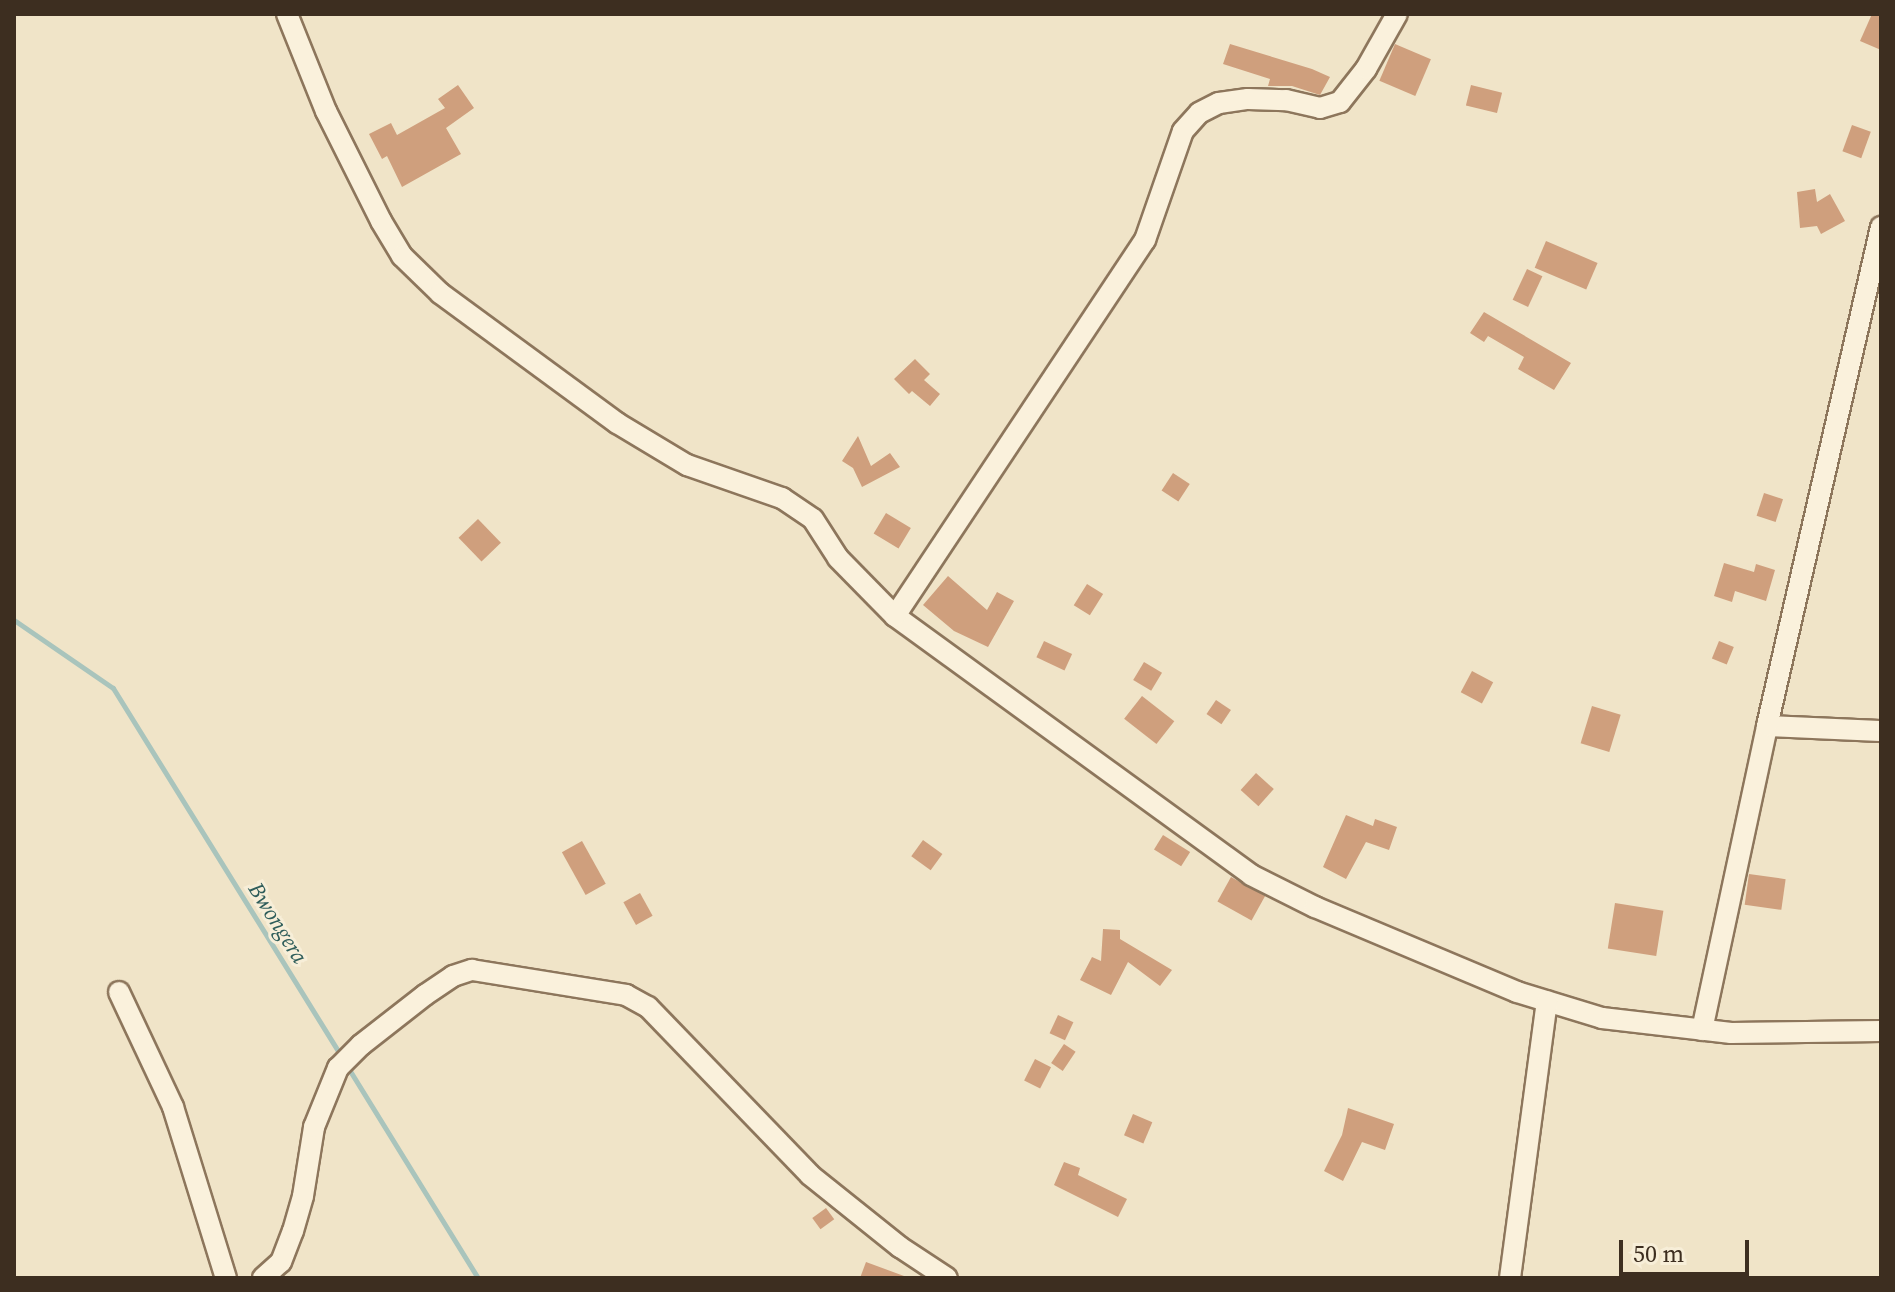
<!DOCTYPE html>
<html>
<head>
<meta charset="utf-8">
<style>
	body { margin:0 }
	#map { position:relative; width:1895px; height:1292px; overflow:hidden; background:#f0e4c8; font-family:"Source Serif 4",serif }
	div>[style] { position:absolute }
	.stream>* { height:5px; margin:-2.5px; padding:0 2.5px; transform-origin:2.5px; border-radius:2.5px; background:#a9c4bc }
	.building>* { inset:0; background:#cf9f7d; transform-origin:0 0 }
	.roads { filter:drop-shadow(2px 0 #8d765c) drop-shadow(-2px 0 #8d765c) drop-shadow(0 2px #8d765c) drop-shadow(0 -2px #8d765c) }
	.minor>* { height:20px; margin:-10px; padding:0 10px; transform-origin:10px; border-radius:10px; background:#faf1dc }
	span { translate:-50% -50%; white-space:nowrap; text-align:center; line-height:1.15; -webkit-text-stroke:6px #f7eed8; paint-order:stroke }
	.water-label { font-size:22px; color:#2f5d5a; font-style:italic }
	.frame { position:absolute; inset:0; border:16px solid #3d2e20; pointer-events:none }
	.scale { position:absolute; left:1619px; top:1240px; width:130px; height:36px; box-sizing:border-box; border:4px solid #3d2e20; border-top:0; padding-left:10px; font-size:24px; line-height:28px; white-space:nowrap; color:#3d2e20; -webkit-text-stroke:6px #f7eed8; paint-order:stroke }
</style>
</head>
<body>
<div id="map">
	<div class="stream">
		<div style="left:14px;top:620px;width:120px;rotate:34.5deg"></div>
		<div style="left:113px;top:688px;width:434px;rotate:58.2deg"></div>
		<div style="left:347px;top:1066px;width:249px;rotate:58.3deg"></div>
	</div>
	<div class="building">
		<div style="clip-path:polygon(1872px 14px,1881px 14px,1881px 50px,1860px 41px)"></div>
		<div style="clip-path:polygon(1230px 44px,1312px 69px,1330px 77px,1320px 95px,1292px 86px,1268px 86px,1270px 79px,1223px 64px)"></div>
		<div style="left:1395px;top:44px;width:39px;height:40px;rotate:23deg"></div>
		<div style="clip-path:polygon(458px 85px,474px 108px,446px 128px,461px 154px,402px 187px,387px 156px,382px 159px,369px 134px,391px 123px,397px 135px,445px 108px,438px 99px)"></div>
		<div style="left:1471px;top:85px;width:32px;height:21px;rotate:14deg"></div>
		<div style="left:1852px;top:125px;width:20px;height:28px;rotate:20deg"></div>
		<div style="clip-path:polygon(1815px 189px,1817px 202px,1830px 194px,1845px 221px,1821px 234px,1817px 226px,1800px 228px,1797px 192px)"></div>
		<div style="left:1546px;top:241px;width:56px;height:29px;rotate:23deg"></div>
		<div style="left:1527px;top:269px;width:17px;height:34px;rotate:25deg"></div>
		<div style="clip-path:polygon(1484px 312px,1571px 363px,1554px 390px,1518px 369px,1524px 357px,1488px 336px,1484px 342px,1470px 333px)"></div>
		<div style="clip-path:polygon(915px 359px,930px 374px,924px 380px,940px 394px,930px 406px,912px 391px,909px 394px,894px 379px)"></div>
		<div style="clip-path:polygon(858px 436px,871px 466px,890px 453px,900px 467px,862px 487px,853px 468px,842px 461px)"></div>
		<div style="left:1173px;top:473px;width:20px;height:21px;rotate:33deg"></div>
		<div style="left:1764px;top:493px;width:20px;height:24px;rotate:18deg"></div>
		<div style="left:886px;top:513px;width:29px;height:24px;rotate:31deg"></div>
		<div style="left:478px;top:519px;width:33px;height:27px;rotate:46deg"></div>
		<div style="clip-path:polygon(1724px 563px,1754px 572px,1756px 564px,1775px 570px,1766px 601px,1735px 591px,1732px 602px,1714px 596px)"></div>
		<div style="clip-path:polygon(948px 576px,987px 610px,997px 592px,1014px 601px,988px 647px,954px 631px,923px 605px)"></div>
		<div style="left:1087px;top:584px;width:19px;height:25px;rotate:32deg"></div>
		<div style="left:1044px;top:641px;width:31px;height:18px;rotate:25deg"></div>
		<div style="left:1719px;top:641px;width:16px;height:19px;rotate:22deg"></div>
		<div style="left:1144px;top:662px;width:21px;height:21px;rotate:31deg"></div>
		<div style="left:1472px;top:671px;width:24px;height:24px;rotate:28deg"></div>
		<div style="left:1142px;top:696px;width:41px;height:29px;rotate:38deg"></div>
		<div style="left:1216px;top:700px;width:18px;height:17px;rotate:34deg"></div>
		<div style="left:1592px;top:706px;width:30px;height:39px;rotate:17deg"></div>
		<div style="left:1256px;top:773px;width:24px;height:23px;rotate:42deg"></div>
		<div style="clip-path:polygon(1346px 815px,1373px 826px,1375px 819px,1397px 827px,1389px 850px,1366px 842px,1346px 879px,1323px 867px)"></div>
		<div style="left:1163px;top:835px;width:32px;height:17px;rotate:32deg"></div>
		<div style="left:923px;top:840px;width:24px;height:20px;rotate:36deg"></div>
		<div style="left:582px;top:841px;width:49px;height:23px;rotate:61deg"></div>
		<div style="left:1749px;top:874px;width:37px;height:31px;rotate:8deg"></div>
		<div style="left:1231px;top:877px;width:39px;height:28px;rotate:29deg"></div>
		<div style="left:640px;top:893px;width:26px;height:19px;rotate:61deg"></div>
		<div style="left:1615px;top:903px;width:49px;height:46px;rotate:9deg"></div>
		<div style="clip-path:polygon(1103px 929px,1120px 930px,1120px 939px,1172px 970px,1160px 986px,1128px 962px,1111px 995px,1080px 980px,1092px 957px,1101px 961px)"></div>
		<div style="left:1058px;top:1015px;width:17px;height:20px;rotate:25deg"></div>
		<div style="left:1064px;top:1044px;width:14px;height:23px;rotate:34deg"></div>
		<div style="left:1035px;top:1059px;width:18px;height:24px;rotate:27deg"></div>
		<div style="clip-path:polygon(1348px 1108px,1394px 1124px,1385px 1150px,1362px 1142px,1343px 1181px,1324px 1171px,1342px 1135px)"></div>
		<div style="left:1133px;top:1114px;width:21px;height:23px;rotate:23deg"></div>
		<div style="clip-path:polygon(1064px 1162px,1080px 1168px,1078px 1175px,1127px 1199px,1118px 1217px,1054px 1185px)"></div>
		<div style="left:826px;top:1208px;width:14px;height:17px;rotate:54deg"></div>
		<div style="clip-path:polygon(866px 1262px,904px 1276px,904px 1278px,860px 1278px)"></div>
	</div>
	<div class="roads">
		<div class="minor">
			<div style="left:287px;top:14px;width:105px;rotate:68.1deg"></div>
			<div style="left:326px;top:111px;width:123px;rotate:63.4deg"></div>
			<div style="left:381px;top:221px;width:41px;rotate:59deg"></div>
			<div style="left:402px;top:256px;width:53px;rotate:44.2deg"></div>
			<div style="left:440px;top:293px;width:220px;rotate:36.3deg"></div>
			<div style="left:617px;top:423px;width:82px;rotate:31deg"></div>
			<div style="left:687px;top:465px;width:101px;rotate:19.2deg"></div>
			<div style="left:782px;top:498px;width:37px;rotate:34deg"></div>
			<div style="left:813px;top:519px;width:46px;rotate:57.3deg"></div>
			<div style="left:838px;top:558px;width:81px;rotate:45.5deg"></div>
			<div style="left:895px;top:616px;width:440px;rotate:36deg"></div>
			<div style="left:1251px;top:875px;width:72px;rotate:26.6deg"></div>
			<div style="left:1315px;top:907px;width:219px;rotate:22.8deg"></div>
			<div style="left:1517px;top:992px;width:89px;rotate:17deg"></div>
			<div style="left:1602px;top:1018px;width:130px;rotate:6.6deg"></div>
			<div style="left:1731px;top:1033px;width:150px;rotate:-0.8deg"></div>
			<div style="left:895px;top:616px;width:452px;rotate:-56.4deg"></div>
			<div style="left:1145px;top:240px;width:115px;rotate:-70.8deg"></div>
			<div style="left:1183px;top:131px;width:24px;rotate:-48deg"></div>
			<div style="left:1199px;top:113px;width:22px;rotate:-27deg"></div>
			<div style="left:1219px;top:103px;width:29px;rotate:-8deg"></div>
			<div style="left:1248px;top:99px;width:38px;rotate:2deg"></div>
			<div style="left:1286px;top:100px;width:35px;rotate:13deg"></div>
			<div style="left:1320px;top:108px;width:21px;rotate:-17deg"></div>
			<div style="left:1340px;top:102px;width:42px;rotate:-51.8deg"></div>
			<div style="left:1366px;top:69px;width:63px;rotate:-60.6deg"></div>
			<div style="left:1767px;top:726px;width:114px;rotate:2.5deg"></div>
			<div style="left:119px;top:992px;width:127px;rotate:64.8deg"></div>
			<div style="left:173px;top:1107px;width:179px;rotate:72.8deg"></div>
			<div style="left:1702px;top:1030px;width:311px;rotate:-77.9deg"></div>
			<div style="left:1767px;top:726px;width:512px;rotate:-77.13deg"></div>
			<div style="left:263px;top:1278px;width:24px;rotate:-42deg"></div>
			<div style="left:281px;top:1262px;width:33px;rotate:-69deg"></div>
			<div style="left:293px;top:1231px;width:36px;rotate:-74deg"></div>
			<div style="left:303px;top:1196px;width:70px;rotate:-80.9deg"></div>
			<div style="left:314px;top:1127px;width:64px;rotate:-67.9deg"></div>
			<div style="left:338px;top:1068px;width:33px;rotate:-45deg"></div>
			<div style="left:361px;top:1045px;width:81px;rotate:-38deg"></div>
			<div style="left:425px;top:995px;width:34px;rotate:-34deg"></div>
			<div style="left:453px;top:976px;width:20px;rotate:-18deg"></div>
			<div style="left:472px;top:970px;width:156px;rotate:9.2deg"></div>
			<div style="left:626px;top:995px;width:25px;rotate:29deg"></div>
			<div style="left:648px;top:1007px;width:233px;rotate:46deg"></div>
			<div style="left:810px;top:1175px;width:115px;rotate:38.7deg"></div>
			<div style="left:900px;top:1247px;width:56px;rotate:33.4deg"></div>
			<div style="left:1510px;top:1278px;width:279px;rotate:-82.4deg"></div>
		</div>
	</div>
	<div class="water-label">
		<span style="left:278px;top:923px;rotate:58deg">Bwongera</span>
	</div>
	<div class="frame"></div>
	<div class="scale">50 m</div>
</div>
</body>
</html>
